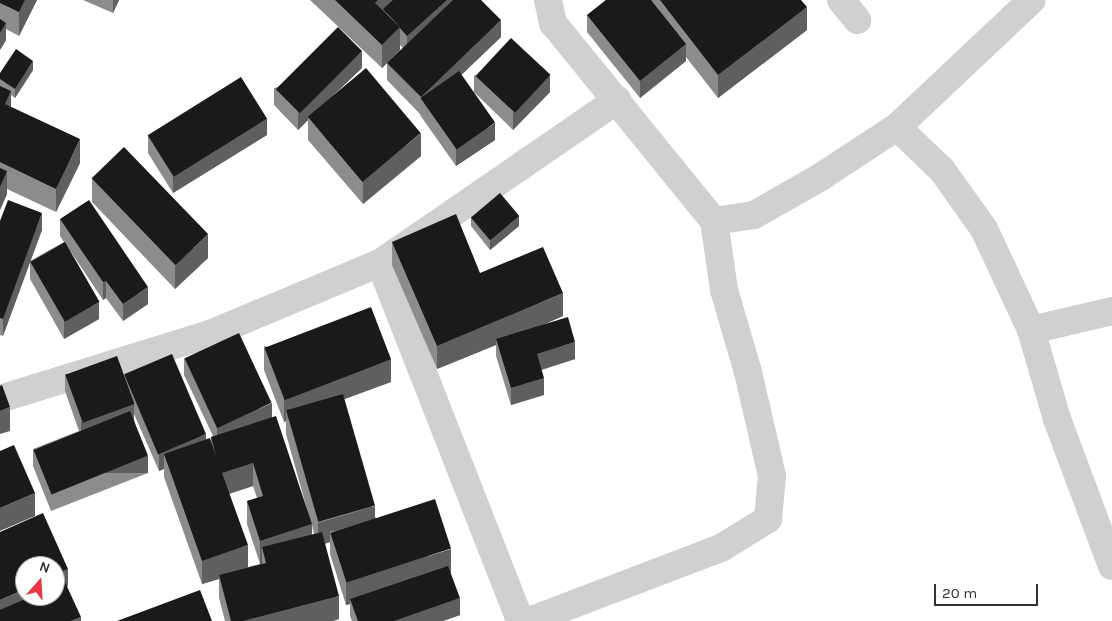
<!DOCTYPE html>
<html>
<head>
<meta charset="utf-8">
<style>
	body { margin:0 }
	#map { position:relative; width:1112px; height:621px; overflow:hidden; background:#fff; font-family:Karla,sans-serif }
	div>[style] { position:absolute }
	.minor>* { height:28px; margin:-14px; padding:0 14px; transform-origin:14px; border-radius:14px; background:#d0d0d0 }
	.wall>* { inset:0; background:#8c8c8c }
	.shaded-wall>* { inset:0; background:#5f5f5f; transform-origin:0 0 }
	.building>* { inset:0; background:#1a1a1a; transform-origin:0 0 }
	span { translate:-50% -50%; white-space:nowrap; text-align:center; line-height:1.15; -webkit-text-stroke:5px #fff; paint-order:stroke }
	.north { position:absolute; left:15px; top:556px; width:50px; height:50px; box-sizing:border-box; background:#fff; border:1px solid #adadad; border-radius:50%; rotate:19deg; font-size:14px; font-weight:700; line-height:20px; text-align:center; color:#333 }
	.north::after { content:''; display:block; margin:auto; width:18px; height:22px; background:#e63946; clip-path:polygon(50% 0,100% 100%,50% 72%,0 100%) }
	.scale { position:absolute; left:934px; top:584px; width:104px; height:22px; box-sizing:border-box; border:2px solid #333; border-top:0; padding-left:6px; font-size:15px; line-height:18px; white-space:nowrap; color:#333; -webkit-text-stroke:4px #fff; paint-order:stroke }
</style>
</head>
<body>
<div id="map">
	<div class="minor">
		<div style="left:548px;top:0;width:24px;rotate:78deg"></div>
		<div style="left:553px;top:23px;width:255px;rotate:50.9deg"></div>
		<div style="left:714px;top:221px;width:40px;rotate:-8.5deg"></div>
		<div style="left:754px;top:215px;width:75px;rotate:-29.6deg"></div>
		<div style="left:819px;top:178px;width:93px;rotate:-33.2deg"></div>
		<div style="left:897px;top:127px;width:185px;rotate:-43.3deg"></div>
		<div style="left:841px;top:0;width:26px;rotate:51deg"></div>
		<div style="left:897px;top:127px;width:62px;rotate:43.7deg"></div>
		<div style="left:942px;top:170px;width:72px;rotate:54.6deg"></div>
		<div style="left:984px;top:229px;width:111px;rotate:65deg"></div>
		<div style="left:1031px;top:330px;width:83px;rotate:-13.2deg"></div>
		<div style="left:380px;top:263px;width:384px;rotate:68.6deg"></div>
		<div style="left:1031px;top:330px;width:93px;rotate:73.7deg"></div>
		<div style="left:1057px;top:419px;width:157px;rotate:69.5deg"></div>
		<div style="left:0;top:399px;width:220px;rotate:-17.2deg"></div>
		<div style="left:210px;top:334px;width:184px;rotate:-22.7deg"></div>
		<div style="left:380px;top:263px;width:288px;rotate:-34.5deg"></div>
		<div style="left:529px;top:621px;width:205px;rotate:-20.8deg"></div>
		<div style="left:721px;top:548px;width:55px;rotate:-31.7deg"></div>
		<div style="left:768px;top:519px;width:43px;rotate:-84.7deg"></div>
		<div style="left:772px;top:476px;width:107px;rotate:-103deg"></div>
		<div style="left:748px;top:372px;width:85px;rotate:-106.3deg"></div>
		<div style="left:724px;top:290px;width:70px;rotate:-98.2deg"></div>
	</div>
	<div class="wall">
		<div style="clip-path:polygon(0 0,37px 0,19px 36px,6px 29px,6px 40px,0 50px)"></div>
		<div style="clip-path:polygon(83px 0,119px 0,113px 13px)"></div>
		<div style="clip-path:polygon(evenodd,310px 0,481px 0,501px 37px,461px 75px,495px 140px,456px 166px,420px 115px,420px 114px,387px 80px,387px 63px,382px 68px,310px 0,400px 45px,403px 48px,391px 59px,400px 50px,400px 45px)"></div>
		<div style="clip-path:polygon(606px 0,801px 0,807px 30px,718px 98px,686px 57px,686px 61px,640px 98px,587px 32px,587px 15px)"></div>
		<div style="clip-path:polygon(362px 68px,334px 95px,421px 156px,363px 204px,308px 140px,308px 120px,298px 130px,274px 105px,274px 88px)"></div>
		<div style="clip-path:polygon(33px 70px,15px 98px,11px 95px,11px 107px,80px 163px,56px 212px,7px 189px,7px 194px,0 210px,0 73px)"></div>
		<div style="clip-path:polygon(474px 75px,550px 92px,513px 130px,474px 92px)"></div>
		<div style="clip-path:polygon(267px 135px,173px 193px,148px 153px,148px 136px)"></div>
		<div style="clip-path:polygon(92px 179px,208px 258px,175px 289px,92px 202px)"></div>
		<div style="clip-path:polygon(471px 217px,519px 226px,490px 250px,471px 226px)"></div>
		<div style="clip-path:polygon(60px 219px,148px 304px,123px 321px,106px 298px,103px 300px,67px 246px,99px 319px,64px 339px,30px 279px,30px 262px,3px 336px,0 335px,0 221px,42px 230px,30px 261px,64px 242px,60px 236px)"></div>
		<div style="clip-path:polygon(392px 242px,480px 273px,563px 316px,543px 325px,575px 359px,542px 370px,544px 395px,511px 405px,496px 356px,496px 345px,437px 369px,392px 265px)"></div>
		<div style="clip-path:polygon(evenodd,264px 346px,391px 382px,344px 399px,375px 517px,450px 573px,460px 615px,443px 621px,352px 621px,350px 616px,350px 604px,346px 605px,330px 554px,330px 542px,325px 544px,339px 619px,333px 621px,225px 621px,219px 598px,219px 579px,202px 584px,164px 477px,164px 469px,159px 471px,134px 414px,134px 419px,148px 473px,51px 511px,33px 466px,33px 449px,79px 431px,65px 391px,65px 374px,124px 378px,124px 375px,206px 439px,211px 442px,211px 437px,213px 436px,184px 375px,184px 358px,272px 417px,310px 520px,286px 434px,286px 421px,284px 422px,264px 370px,264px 346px,253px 486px,257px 498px,247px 501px,247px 524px,260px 564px,248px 567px,229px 494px,253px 486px,264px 346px,312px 525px,314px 534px,312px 535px,312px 525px)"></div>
	</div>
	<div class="shaded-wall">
		<div style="clip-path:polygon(25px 0,37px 0,19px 36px,19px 12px)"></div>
		<div style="clip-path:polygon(113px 0,119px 0,113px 13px)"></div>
		<div style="clip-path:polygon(378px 0,400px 0,383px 19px,375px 3px)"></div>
		<div style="clip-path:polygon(447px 0,464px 0,407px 53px,407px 36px)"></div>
		<div style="clip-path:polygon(807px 7px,807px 30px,718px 98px,718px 75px)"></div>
		<div style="clip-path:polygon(501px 20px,501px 37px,427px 108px,421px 97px)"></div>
		<div style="clip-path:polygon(6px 23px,6px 40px,0 50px,0 33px)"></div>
		<div style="clip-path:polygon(400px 27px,400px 50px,382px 68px,382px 45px)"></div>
		<div style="clip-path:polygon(686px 44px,686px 61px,640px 98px,640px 81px)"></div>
		<div style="clip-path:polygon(362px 51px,362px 68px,309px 118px,308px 117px,308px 120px,298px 130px,298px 113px)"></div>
		<div style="clip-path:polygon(33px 61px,33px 70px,15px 98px,15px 89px)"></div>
		<div style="clip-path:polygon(550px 75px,550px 92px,513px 130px,513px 113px)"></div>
		<div style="clip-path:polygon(11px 91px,11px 114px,5px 104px)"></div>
		<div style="clip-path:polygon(267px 118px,267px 135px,173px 193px,173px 176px)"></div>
		<div style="clip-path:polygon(495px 123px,495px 140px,456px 166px,456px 149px)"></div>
		<div style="clip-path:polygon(421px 133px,421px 156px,363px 204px,363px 181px)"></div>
		<div style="clip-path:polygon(80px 139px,80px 163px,56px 212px,56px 189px)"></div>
		<div style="clip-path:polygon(7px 171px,7px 194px,0 210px,0 187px)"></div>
		<div style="clip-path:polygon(42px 213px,42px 230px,3px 336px,3px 319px)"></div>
		<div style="clip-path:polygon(519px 216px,519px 226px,490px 250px,490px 241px)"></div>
		<div style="clip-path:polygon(208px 234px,208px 258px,175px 289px,175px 266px)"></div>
		<div style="clip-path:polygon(106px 281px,106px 298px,103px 300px,103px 282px)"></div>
		<div style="clip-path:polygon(148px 287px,148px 304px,123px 321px,123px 304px)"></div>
		<div style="clip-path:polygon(563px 293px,563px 316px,498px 344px,496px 339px,496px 345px,437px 369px,437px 346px)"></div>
		<div style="clip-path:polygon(99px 302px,99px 319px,64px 339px,64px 322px)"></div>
		<div style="clip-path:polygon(575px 342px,575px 359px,537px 371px,537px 354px)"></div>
		<div style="clip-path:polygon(391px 359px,391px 382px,288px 420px,286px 410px,286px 421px,284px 422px,284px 398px)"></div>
		<div style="clip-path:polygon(544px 378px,544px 395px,511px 405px,511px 388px)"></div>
		<div style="clip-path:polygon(272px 403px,272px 420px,217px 445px,217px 428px)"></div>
		<div style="clip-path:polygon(134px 404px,134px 421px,81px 439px,81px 422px)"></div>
		<div style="clip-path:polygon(10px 407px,10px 431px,0 434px,0 411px)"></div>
		<div style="clip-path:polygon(206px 434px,206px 451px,164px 454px,164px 469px,159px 471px,159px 454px)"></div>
		<div style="left:148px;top:456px;width:17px;height:104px;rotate:90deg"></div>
		<div style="clip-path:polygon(253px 463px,253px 486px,222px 496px,222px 473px)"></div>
		<div style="clip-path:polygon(35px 493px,35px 516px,0 531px,0 508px)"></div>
		<div style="clip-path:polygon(375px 506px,375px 530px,330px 531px,330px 542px,318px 546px,318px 523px)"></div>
		<div style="clip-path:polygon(312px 524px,312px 547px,262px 547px,262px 564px,260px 564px,260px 541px)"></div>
		<div style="clip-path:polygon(248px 545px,248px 568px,219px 575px,219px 579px,202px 584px,202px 561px)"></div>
		<div style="clip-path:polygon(451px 549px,451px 573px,350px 599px,350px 604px,346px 605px,346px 582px)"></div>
		<div style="clip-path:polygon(68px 569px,68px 586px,55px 592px,55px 575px)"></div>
		<div style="clip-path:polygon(25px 589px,25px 596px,47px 596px,0 617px,0 600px)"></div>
		<div style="clip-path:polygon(339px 596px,339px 619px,333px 621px,243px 621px)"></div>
		<div style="clip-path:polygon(460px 598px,460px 615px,443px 621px,394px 621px)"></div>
		<div style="clip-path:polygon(81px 617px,81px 621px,71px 621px)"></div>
	</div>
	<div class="building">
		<div style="clip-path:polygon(0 0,25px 0,19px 12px,0 3px)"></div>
		<div style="clip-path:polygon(335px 0,378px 0,375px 3px,400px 27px,382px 45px)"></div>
		<div style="clip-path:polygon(393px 0,447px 0,407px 36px,399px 27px,400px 27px,383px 9px)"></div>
		<div style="clip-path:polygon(453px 0,481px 0,501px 20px,421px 97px,387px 63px)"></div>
		<div style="clip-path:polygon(606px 0,651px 0,686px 44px,640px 81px,587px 15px)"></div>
		<div style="clip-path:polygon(660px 0,801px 0,807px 7px,718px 75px)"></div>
		<div style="clip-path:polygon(0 19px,6px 23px,0 33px)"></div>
		<div style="left:338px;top:27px;width:34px;height:88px;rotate:45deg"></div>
		<div style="left:511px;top:38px;width:54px;height:52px;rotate:43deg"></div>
		<div style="clip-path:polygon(16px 49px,33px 61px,15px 89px,0 79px,0 73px)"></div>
		<div style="left:366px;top:68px;width:85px;height:76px;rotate:50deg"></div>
		<div style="left:459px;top:71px;width:63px;height:47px;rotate:55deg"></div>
		<div style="left:241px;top:77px;width:49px;height:110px;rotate:58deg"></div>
		<div style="clip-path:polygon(0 86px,11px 91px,5px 104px,80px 139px,56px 189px,0 162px)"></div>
		<div style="left:124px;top:147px;width:121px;height:45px;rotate:46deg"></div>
		<div style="clip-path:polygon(0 168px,7px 171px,0 187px)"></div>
		<div style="left:500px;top:193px;width:30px;height:38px;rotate:50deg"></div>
		<div style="clip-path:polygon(8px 200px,42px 213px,3px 319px,0 318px,0 221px)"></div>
		<div style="clip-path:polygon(89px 200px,148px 287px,123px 304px,106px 281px,103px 282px,60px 219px)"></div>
		<div style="clip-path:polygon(456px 214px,480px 273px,543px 247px,563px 293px,437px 346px,392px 242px)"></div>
		<div style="left:65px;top:242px;width:69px;height:40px;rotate:60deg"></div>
		<div style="left:371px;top:307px;width:56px;height:114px;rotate:69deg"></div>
		<div style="clip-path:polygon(568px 317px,575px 342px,537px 354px,544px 378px,511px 388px,496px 339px)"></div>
		<div style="left:239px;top:333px;width:77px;height:60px;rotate:65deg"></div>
		<div style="left:172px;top:354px;width:87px;height:52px;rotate:67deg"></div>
		<div style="left:117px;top:356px;width:51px;height:55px;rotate:70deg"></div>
		<div style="clip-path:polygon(2px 385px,10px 407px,0 411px,0 386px)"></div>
		<div style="left:343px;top:394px;width:116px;height:59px;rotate:74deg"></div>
		<div style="left:130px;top:411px;width:48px;height:104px;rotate:68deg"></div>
		<div style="clip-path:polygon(276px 416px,312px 524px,260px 541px,247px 501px,263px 496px,253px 463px,222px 473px,248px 545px,202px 561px,164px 454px,210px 438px,216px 456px,211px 437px)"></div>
		<div style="clip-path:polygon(14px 445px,35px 493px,0 508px,0 451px)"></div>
		<div style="left:435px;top:499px;width:52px;height:110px;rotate:72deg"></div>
		<div style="clip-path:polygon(43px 513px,68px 569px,55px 575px,55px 566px,25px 566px,25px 589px,0 600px,0 532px)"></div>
		<div style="clip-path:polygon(322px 532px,339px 596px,243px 621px,231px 621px,219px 575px,266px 563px,262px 547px)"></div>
		<div style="clip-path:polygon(448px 566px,460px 598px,394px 621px,358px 621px,350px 599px)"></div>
		<div style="clip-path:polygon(65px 582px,81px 617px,71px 621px,0 621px,0 610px,32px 596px,55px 596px,55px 586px)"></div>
		<div style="clip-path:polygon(200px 590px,212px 621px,117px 621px)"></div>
	</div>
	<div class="north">N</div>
	<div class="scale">20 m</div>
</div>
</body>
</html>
